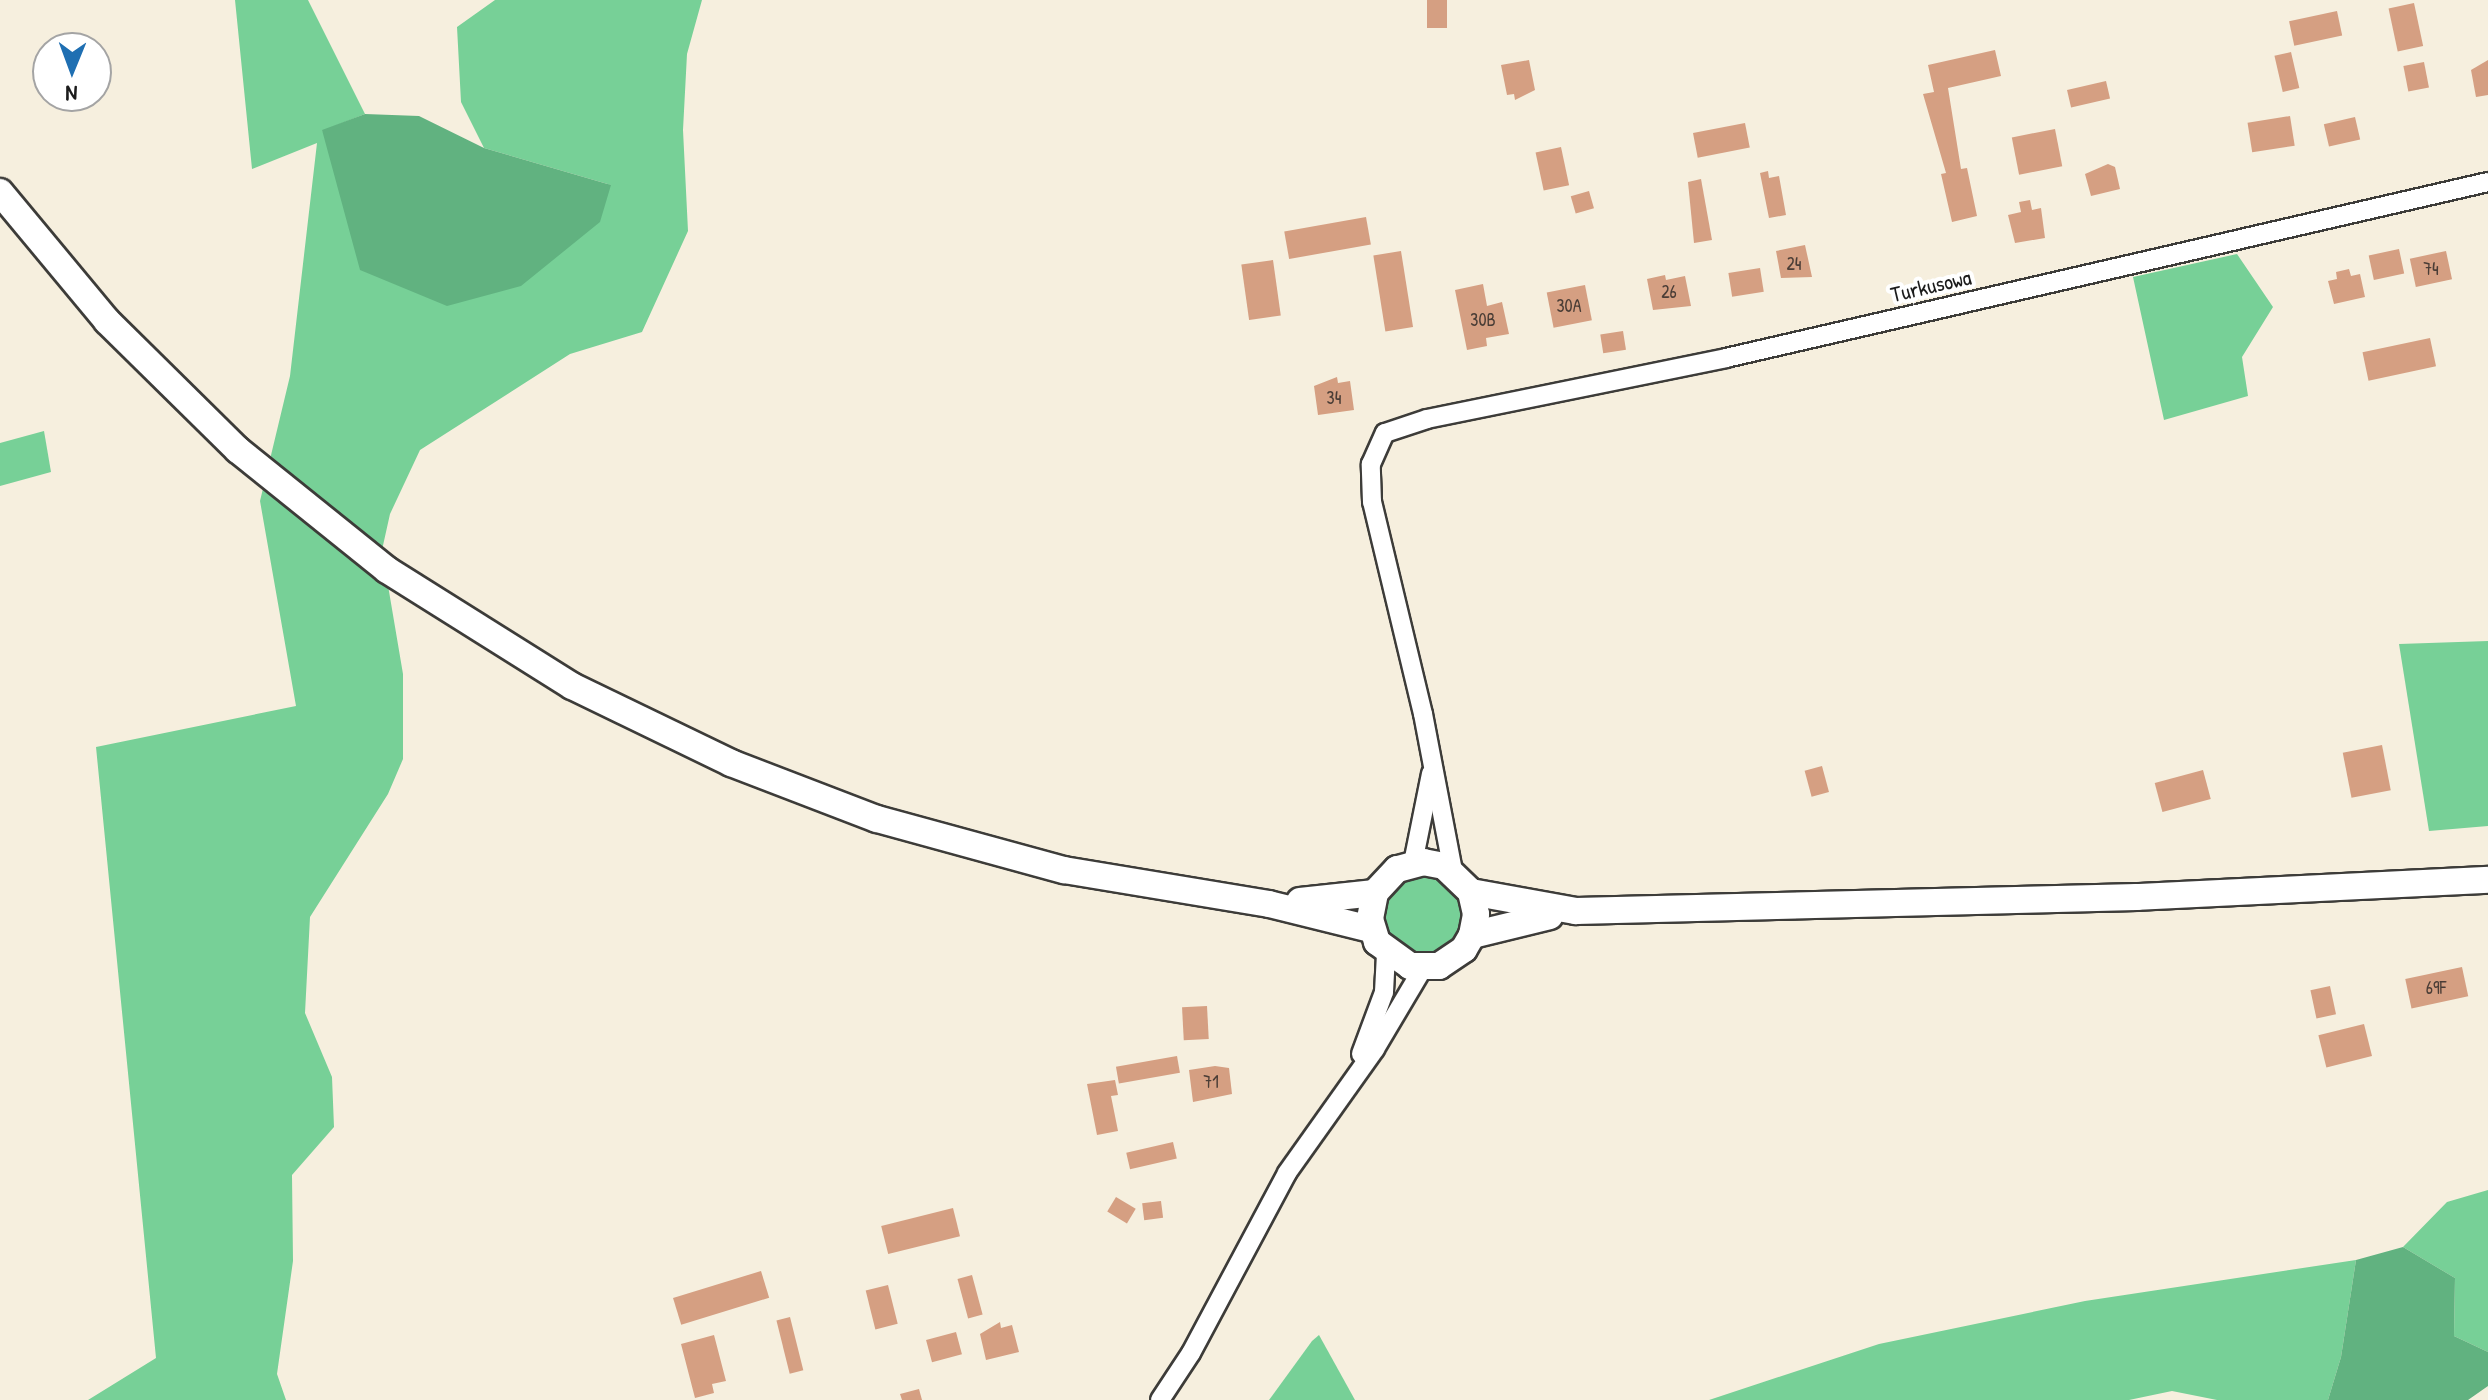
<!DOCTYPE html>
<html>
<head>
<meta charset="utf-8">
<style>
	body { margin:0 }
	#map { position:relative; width:2488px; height:1400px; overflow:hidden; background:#f6efde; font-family:"Patrick Hand",sans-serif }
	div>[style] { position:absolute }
	.green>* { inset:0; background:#77d097 }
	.round { border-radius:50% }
	.forest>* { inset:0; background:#61b280 }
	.building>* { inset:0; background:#d59f82; transform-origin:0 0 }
	.roads { filter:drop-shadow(2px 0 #3d3c39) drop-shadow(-2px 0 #3d3c39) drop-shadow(0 2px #3d3c39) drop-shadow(0 -2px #3d3c39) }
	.street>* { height:18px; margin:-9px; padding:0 9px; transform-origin:9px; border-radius:9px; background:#fff }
	.secondary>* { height:26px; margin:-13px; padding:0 13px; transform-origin:13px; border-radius:13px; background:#fff }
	span { translate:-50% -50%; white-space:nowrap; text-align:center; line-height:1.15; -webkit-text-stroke:8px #fff; paint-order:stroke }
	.number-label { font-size:18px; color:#4a3d36 }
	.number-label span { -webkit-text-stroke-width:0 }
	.street-label { font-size:22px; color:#1c1c1c }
	.north { position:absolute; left:32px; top:32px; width:80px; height:80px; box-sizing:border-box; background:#fff; border:2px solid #a4a4a4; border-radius:50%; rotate:181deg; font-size:22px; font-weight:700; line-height:32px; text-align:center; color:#1c1c1c }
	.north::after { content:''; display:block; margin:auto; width:28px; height:36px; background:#1f6fb2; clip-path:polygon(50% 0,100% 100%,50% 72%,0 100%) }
</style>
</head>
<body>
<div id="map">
	<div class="green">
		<div style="clip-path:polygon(235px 0,308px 0,365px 114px,322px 131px,611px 185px,484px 148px,461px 102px,457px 27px,495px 0,702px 0,687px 54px,683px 130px,688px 231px,642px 332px,570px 354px,420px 450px,390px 514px,382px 550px,403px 674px,403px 759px,388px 794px,310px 917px,305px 1013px,332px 1077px,334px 1127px,292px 1175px,293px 1261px,277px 1374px,286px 1400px,88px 1400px,156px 1358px,96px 747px,296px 706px,260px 501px,290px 376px,317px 143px,252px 169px)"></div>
		<div style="clip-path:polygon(2237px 254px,2273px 307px,2242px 357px,2248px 396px,2164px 420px,2133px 277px)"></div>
		<div style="clip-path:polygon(44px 431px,51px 472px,0 486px,0 443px)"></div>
		<div style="clip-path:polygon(2488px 641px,2488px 826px,2429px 831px,2399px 644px)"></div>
		<div class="round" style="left:1383px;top:875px;width:80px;height:80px"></div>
		<div style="clip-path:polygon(2488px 1190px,2488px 1352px,2454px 1336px,2455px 1278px,2403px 1247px,2447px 1202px)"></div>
		<div style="clip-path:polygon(2356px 1260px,2341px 1357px,2328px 1400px,2217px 1400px,2172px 1391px,2129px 1400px,1709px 1400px,1879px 1344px,2085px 1301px)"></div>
		<div style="clip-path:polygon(1319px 1335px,1355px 1400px,1269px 1400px,1312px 1341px)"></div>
	</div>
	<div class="forest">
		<div style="clip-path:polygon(365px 114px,419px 116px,484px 148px,611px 185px,600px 222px,521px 286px,447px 306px,360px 270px,322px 130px)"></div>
		<div style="clip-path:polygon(2403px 1247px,2455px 1278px,2454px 1336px,2488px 1352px,2488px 1386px,2468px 1400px,2328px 1400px,2341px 1357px,2356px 1260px)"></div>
	</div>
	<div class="building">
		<div style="left:1427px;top:0;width:20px;height:28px"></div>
		<div style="left:2414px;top:3px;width:44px;height:26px;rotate:78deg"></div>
		<div style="left:2337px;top:11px;width:25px;height:49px;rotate:78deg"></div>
		<div style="clip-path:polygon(1995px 50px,2001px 76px,1948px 88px,1961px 169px,1967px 168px,1977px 216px,1952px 222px,1941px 174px,1946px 173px,1923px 94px,1934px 92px,1928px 65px)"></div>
		<div style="left:2291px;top:52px;width:37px;height:17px;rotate:77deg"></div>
		<div style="clip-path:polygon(1529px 60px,1535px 90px,1515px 100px,1514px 94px,1507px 95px,1501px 65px)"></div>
		<div style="clip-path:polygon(2488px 60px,2488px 95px,2476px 97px,2471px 70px)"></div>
		<div style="left:2424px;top:62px;width:26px;height:21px;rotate:79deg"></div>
		<div style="left:2106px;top:81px;width:18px;height:40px;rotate:77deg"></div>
		<div style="left:2290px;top:116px;width:30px;height:43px;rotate:81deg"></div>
		<div style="left:2355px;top:117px;width:23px;height:32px;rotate:77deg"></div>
		<div style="left:1745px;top:123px;width:25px;height:53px;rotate:79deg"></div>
		<div style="left:2055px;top:129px;width:38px;height:44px;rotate:79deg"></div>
		<div style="left:1561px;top:147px;width:39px;height:26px;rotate:78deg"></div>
		<div style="clip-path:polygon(2108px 164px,2115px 167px,2120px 189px,2091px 196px,2085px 174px)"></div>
		<div style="clip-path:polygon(1768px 171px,1769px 178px,1779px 176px,1786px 215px,1769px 218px,1760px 173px)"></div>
		<div style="clip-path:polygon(1701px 179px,1712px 240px,1694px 243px,1688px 182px)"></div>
		<div style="left:1589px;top:191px;width:18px;height:19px;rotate:74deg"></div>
		<div style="clip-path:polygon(2030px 200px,2032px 210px,2041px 208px,2045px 238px,2015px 243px,2008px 215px,2021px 212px,2019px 202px)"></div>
		<div style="left:1366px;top:217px;width:28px;height:83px;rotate:80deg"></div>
		<div style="clip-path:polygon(1805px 245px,1812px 277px,1781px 278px,1776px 251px)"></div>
		<div style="left:2399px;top:249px;width:25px;height:31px;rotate:78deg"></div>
		<div style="left:1401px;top:251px;width:77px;height:28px;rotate:81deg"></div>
		<div style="left:2446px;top:251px;width:29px;height:37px;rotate:78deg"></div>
		<div style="left:1273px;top:260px;width:56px;height:32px;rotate:82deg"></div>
		<div style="left:1760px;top:268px;width:24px;height:32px;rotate:81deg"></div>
		<div style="clip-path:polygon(2349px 269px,2351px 276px,2360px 274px,2365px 297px,2334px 304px,2328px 281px,2337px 279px,2336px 272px)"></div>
		<div style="clip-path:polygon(1665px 275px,1666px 280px,1685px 276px,1691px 306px,1653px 310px,1647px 279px)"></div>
		<div style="clip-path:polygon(1483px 284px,1487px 306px,1502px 302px,1509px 334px,1486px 338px,1487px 346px,1467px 350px,1455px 290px)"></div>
		<div style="left:1585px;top:285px;width:36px;height:39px;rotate:79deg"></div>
		<div style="left:1623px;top:331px;width:19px;height:23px;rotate:81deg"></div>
		<div style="left:2430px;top:338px;width:29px;height:69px;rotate:78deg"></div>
		<div style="clip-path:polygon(1337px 377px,1338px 383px,1350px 381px,1354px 410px,1318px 415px,1314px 386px)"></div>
		<div style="left:2382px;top:745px;width:46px;height:40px;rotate:79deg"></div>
		<div style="left:1822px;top:766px;width:27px;height:18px;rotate:75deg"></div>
		<div style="left:2203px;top:770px;width:30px;height:50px;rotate:75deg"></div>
		<div style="left:2462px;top:967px;width:30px;height:58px;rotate:78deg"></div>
		<div style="left:2330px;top:986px;width:29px;height:20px;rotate:78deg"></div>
		<div style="left:1207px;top:1006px;width:33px;height:25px;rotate:87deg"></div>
		<div style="left:2364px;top:1024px;width:33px;height:47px;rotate:76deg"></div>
		<div style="left:1177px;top:1056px;width:17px;height:62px;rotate:80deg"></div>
		<div style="clip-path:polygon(1215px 1066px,1229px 1068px,1232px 1094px,1193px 1102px,1189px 1070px)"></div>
		<div style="clip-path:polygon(1115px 1080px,1118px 1095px,1111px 1096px,1118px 1131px,1097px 1135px,1087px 1084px)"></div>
		<div style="left:1173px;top:1142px;width:17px;height:48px;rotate:77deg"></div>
		<div style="left:1116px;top:1197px;width:23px;height:17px;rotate:31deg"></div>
		<div style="left:1161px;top:1201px;width:17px;height:19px;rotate:83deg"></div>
		<div style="left:953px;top:1208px;width:29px;height:74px;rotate:76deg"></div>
		<div style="left:761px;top:1271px;width:28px;height:92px;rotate:73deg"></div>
		<div style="left:972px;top:1275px;width:41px;height:15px;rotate:75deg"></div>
		<div style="left:888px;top:1285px;width:40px;height:23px;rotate:76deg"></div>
		<div style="left:790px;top:1317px;width:55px;height:14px;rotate:76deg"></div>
		<div style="clip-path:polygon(1000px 1322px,1001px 1328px,1012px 1325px,1019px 1352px,986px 1360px,980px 1334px)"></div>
		<div style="left:956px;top:1332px;width:23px;height:31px;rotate:75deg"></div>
		<div style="clip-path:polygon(714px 1335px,726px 1381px,712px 1384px,714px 1393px,695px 1398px,681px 1344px)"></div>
		<div style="clip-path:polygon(919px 1389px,922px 1400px,902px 1400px,900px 1394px)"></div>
	</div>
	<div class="roads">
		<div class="street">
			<div style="left:1413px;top:863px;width:91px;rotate:-78.6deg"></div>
			<div style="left:1453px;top:871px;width:160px;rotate:-100.8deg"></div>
			<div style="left:1423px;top:714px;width:218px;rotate:-103.5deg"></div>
			<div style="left:1372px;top:502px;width:38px;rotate:-92deg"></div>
			<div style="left:1371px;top:464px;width:34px;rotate:-66deg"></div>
			<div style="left:1385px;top:433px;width:44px;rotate:-18.4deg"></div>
			<div style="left:1427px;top:419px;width:305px;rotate:-11.5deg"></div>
			<div style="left:1726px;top:358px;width:782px;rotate:-13.01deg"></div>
			<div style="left:1361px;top:1054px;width:66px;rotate:-69.6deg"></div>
			<div style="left:1384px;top:992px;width:39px;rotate:-87deg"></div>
			<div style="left:1160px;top:1400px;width:56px;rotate:-56.6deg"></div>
			<div style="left:1191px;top:1353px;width:204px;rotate:-61.9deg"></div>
			<div style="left:1287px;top:1173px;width:152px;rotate:-54.6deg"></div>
			<div style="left:1375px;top:1049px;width:94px;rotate:-59.3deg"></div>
		</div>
		<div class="secondary">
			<div style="left:0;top:192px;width:168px;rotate:50.3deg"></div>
			<div style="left:107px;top:321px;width:184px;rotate:44.6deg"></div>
			<div style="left:238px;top:450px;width:191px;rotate:38.8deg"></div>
			<div style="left:387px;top:570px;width:218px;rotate:32.1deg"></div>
			<div style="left:572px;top:686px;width:177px;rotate:25.8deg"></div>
			<div style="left:731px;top:763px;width:156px;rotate:21deg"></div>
			<div style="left:877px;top:819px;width:194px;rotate:15.3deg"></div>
			<div style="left:1064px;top:870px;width:208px;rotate:9.4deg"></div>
			<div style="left:1269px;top:904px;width:105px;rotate:13.8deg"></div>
			<div style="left:1471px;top:892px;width:107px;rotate:10.3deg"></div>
			<div style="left:1576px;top:911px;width:561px;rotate:-1.43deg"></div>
			<div style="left:2137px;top:897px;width:351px;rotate:-2.8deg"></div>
			<div style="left:1300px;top:901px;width:75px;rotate:-6.1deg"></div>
			<div style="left:1472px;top:935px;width:21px;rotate:-79deg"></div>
			<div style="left:1476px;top:914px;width:23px;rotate:-103deg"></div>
			<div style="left:1471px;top:892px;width:37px;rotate:-136deg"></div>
			<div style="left:1444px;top:866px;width:20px;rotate:-169deg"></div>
			<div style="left:1424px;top:862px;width:28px;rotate:165deg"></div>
			<div style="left:1397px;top:869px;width:33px;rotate:133deg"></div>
			<div style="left:1375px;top:893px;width:26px;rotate:101deg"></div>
			<div style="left:1370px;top:919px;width:24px;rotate:73deg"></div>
			<div style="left:1377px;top:942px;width:41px;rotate:36deg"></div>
			<div style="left:1410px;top:966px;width:29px"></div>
			<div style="left:1439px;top:966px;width:30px;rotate:-34deg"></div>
			<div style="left:1464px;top:949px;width:16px;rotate:-60deg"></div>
			<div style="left:1472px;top:935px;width:80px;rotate:-13.7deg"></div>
		</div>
	</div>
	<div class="number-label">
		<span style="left:1794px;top:264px">24</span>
		<span style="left:2431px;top:269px">74</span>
		<span style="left:1669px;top:292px">26</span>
		<span style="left:1569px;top:306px">30A</span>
		<span style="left:1483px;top:320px">30B</span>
		<span style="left:1334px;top:398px">34</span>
		<span style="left:2436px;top:988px">69F</span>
		<span style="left:1211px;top:1082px">71</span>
	</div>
	<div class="street-label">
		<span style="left:1931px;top:286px;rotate:-13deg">Turkusowa</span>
	</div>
	<div class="north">N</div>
</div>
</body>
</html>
